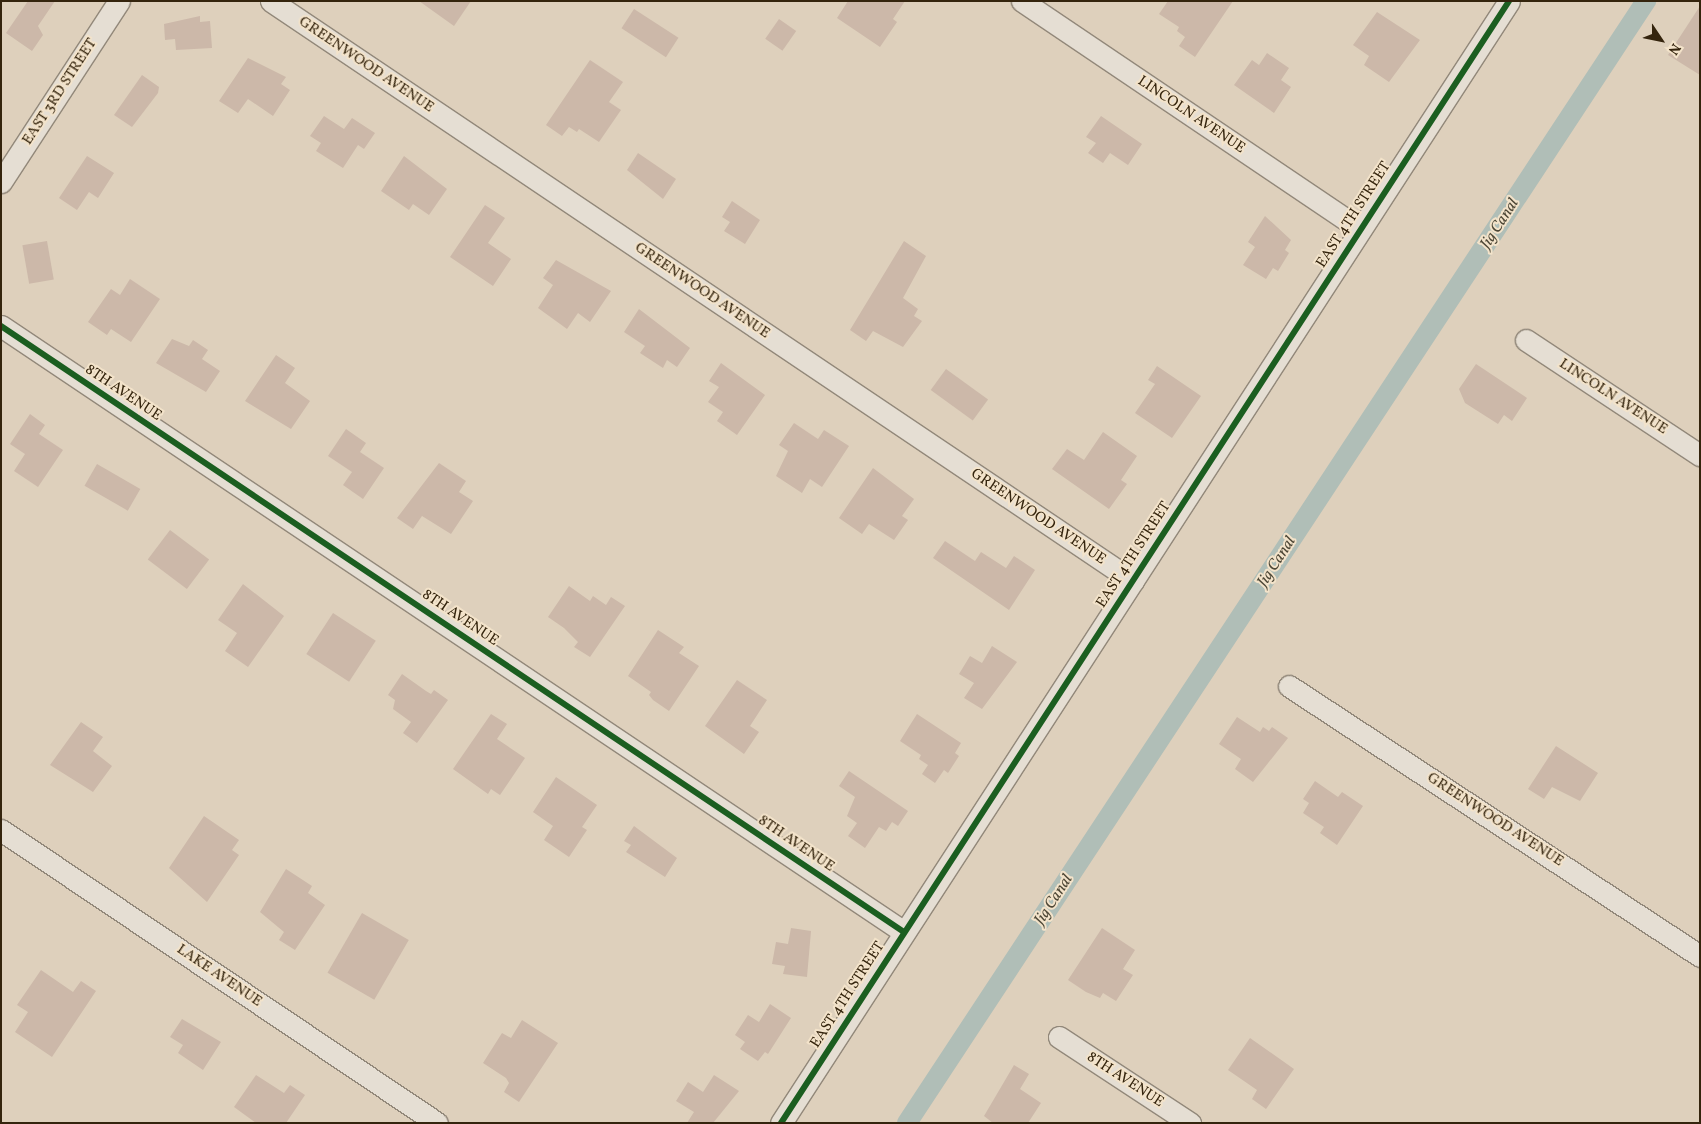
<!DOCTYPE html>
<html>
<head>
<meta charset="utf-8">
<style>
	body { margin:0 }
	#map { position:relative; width:1701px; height:1124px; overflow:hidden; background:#ded0bc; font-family:Vollkorn,serif }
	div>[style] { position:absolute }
	.canal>* { height:20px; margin:-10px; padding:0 10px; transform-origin:10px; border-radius:10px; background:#b0beb7 }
	.building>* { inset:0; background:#ccb8a9; transform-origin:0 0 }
	.roads { filter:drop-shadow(1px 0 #92887a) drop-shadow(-1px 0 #92887a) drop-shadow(0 1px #92887a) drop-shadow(0 -1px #92887a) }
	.minor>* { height:21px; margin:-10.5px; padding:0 10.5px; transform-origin:10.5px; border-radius:10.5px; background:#e5ded3 }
	.cycleway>* { height:6px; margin:-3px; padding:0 3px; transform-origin:3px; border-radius:3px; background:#1b5e20 }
	span { translate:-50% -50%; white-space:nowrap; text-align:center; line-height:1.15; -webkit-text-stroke:4px #f3e3ca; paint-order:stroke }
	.street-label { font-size:15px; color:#34240d }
	.water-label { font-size:16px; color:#4e4837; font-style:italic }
	.frame { position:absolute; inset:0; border:2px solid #34240d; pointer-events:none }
	.north { position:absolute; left:1636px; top:15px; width:50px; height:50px; -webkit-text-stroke:4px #f3e3ca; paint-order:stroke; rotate:124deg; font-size:14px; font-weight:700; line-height:20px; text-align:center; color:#34240d }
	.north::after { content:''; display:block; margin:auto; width:18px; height:22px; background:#34240d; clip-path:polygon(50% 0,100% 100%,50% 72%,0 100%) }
</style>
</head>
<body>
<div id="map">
	<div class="canal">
		<div style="left:907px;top:1123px;width:1344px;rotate:-56.63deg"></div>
	</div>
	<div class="building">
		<div style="clip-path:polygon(28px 1px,55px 1px,38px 26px,43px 35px,32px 51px,6px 33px)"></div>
		<div style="clip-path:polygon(419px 1px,471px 1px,454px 26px)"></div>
		<div style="clip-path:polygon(848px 1px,905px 1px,893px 19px,897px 22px,880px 47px,837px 18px)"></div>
		<div style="clip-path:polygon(1168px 1px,1233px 1px,1195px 57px,1179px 46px,1185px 37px,1177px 31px,1179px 27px,1159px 14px)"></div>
		<div style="clip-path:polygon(1700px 6px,1700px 75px,1668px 55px)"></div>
		<div style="left:634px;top:9px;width:53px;height:23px;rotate:33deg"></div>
		<div style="clip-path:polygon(1377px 12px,1420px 40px,1389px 82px,1364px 65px,1369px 56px,1353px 45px)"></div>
		<div style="clip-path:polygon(200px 16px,200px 22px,210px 21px,212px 48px,176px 50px,175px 39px,165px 40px,164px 24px)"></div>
		<div style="left:779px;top:19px;width:21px;height:24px;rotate:35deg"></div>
		<div style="clip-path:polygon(1267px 53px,1289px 68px,1281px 80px,1291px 87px,1274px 113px,1234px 85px,1252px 60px,1259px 65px)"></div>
		<div style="clip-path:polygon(248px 58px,286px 77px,281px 84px,290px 90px,273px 116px,248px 99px,238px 113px,219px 101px)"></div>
		<div style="clip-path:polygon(590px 60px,623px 82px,609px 102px,621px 110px,599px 142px,579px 129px,577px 132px,569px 127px,562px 136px,546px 125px)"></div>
		<div style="clip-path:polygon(142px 75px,159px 87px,158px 93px,132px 127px,114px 115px)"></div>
		<div style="clip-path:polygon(324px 116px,344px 129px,352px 118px,375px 133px,364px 149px,358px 145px,343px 168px,316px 151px,321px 143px,310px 136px)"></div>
		<div style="clip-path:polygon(1101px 116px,1142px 144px,1128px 165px,1110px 153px,1103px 163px,1088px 153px,1096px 143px,1086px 137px)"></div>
		<div style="clip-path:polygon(638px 153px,676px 179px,663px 199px,627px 170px)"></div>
		<div style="clip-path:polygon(87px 156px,114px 173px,98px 198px,89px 192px,77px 210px,59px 198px)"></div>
		<div style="clip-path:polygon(404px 156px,447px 189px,429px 215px,413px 204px,409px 210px,381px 191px)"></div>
		<div style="clip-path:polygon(732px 201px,760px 220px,745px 244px,724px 231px,730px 222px,722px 217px)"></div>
		<div style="clip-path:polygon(485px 205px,505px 218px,488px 243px,511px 259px,493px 286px,450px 257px)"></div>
		<div style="clip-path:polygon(1265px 216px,1291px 240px,1285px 250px,1289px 253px,1278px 271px,1273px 268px,1266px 279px,1243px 265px,1255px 247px,1248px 242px)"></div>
		<div style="left:47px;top:241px;width:39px;height:25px;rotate:80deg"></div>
		<div style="clip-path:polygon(904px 241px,926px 256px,903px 298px,918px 309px,914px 316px,922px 321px,903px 347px,873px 331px,866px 341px,850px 330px)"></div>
		<div style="clip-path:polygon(556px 260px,611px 291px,590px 322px,578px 313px,567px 329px,538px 308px,553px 285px,543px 278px)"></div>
		<div style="clip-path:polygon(130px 279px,160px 299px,131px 342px,111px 329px,107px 335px,88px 322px,111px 289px,120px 295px)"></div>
		<div style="clip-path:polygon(639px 309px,690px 348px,677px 367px,667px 360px,663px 368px,640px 353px,645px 346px,624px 332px)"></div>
		<div style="clip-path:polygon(172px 339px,189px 346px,193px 340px,208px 350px,202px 359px,220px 371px,206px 392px,156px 363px)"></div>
		<div style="clip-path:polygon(276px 355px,295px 368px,285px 383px,310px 401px,291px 429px,245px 401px)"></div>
		<div style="clip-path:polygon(721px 363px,765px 395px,737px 435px,717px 421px,723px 412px,708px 402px,719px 387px,709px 381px)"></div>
		<div style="clip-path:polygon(1476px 364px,1527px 398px,1512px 421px,1504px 415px,1498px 424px,1465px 403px,1459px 389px)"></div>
		<div style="clip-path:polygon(1157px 366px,1201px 396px,1172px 438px,1135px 413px,1155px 384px,1148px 380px)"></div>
		<div style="left:946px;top:369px;width:52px;height:26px;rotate:36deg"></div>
		<div style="clip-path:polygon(30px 414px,45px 425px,39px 434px,63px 450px,38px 487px,14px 471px,25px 454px,10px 444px)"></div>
		<div style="clip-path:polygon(794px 423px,818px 439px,824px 430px,849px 446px,822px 487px,810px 479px,802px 493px,776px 476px,788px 451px,779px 445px)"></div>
		<div style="clip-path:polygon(346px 429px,366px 443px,360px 452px,384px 468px,363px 499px,343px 485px,352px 472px,328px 456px)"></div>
		<div style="clip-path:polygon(1103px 432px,1137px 456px,1121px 480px,1127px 484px,1109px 509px,1052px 469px,1067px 449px,1084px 460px)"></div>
		<div style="clip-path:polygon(439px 463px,466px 481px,459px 492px,473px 501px,451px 534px,422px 516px,413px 529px,397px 518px)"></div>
		<div style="left:97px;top:464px;width:50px;height:25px;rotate:30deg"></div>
		<div style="clip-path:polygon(873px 468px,914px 499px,902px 516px,908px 520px,894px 540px,869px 524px,862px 534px,839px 518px)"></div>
		<div style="left:170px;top:530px;width:49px;height:37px;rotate:37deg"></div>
		<div style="clip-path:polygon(945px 541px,975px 561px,981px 552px,1006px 568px,1014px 556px,1035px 570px,1009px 610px,933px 558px)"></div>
		<div style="clip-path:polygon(243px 584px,284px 616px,248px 667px,225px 651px,237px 633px,218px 620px)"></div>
		<div style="clip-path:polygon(569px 586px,590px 601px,593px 596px,606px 605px,611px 597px,625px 606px,590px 657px,574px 647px,578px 642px,564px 628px,548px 617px)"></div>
		<div style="left:333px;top:613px;width:51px;height:49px;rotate:33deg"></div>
		<div style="clip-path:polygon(658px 630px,684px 647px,679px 653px,699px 666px,669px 711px,653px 700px,649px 695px,651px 692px,628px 676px)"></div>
		<div style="clip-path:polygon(992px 646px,1017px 662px,982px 709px,964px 698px,974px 683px,959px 674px,970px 656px,982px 663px)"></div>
		<div style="clip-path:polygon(402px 674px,426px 691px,431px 694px,434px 690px,448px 700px,417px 743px,403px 733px,411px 722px,393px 709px,395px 700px,388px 695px)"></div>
		<div style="clip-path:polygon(737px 680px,767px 700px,750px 726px,759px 732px,744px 754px,705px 726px)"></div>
		<div style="clip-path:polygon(491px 714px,507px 724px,497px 739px,525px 758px,500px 795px,491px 789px,488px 794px,453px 769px)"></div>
		<div style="clip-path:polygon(917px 714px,961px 743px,955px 753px,959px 756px,948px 773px,944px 770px,935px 783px,922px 774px,928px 765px,919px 759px,921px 755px,900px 741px)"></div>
		<div style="clip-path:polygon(1237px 717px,1260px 732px,1263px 727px,1269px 731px,1272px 727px,1288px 738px,1253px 782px,1235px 769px,1241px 759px,1219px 744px)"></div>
		<div style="clip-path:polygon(81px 722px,103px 737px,93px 751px,112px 766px,93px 792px,50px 765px)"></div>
		<div style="clip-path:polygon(1556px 746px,1598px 773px,1580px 801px,1552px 787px,1544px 799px,1528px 789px)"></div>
		<div style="clip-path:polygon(849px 771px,908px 811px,898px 826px,892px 822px,886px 831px,879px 827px,865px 848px,848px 836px,857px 823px,847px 816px,855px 797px,839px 786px)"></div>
		<div style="clip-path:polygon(556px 777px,597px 805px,582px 827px,587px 830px,569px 857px,544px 840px,553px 826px,533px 812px)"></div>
		<div style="clip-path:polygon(1315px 781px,1338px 797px,1342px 792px,1363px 806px,1337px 845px,1320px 833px,1324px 827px,1303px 813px,1309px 803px,1303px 799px)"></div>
		<div style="clip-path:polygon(204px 816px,239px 840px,232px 850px,239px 855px,207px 902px,169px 868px)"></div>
		<div style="clip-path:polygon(634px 826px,677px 858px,665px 877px,626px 852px,631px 845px,624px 841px)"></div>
		<div style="clip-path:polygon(286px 869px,312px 886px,308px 893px,325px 905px,295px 950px,279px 940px,284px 932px,260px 912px)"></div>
		<div style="left:362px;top:913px;width:54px;height:69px;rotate:30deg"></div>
		<div style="clip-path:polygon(791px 928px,811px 931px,807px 977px,783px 974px,785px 966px,772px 964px,776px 942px,788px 944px)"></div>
		<div style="clip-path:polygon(1102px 928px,1135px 950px,1123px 969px,1133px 975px,1116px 1001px,1103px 993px,1100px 998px,1086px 992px,1068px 980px)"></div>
		<div style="clip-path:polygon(41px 970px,73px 992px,81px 981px,96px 991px,52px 1057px,15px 1032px,28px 1012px,17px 1005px)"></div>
		<div style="clip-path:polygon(770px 1004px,791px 1018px,768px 1054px,765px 1052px,758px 1061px,740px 1049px,745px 1042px,735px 1035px,748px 1015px,759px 1022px)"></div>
		<div style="clip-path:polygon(182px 1019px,221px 1042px,203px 1070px,178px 1053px,183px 1045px,170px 1037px)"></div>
		<div style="clip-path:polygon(522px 1020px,558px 1043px,519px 1102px,504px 1092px,509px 1083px,506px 1078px,483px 1063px,502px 1033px,511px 1038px)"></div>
		<div style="clip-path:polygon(1250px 1038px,1294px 1069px,1266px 1109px,1252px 1099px,1257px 1090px,1228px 1070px)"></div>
		<div style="clip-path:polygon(1014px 1065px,1029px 1074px,1020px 1089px,1041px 1103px,1028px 1123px,993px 1123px,984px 1116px)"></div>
		<div style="clip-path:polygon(256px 1075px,284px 1093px,290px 1085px,305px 1095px,286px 1123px,256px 1123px,234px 1107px)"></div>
		<div style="clip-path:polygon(714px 1075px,739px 1091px,713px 1123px,687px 1123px,694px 1112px,676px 1101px,688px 1082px,703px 1092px)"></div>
	</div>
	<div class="roads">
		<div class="minor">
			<div style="left:271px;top:1px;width:1039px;rotate:33.93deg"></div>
			<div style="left:1022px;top:1px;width:408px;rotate:34deg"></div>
			<div style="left:1px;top:182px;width:216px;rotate:-56.9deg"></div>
			<div style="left:1px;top:326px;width:1087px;rotate:33.87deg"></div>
			<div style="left:1526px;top:340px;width:209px;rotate:33.5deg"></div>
			<div style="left:1289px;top:686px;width:492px;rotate:33.3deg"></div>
			<div style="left:1px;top:830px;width:525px;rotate:33.9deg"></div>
			<div style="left:1059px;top:1037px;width:157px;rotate:33.3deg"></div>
			<div style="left:781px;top:1123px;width:1337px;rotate:-57.02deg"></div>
		</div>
	</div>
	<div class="cycleway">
		<div style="left:1px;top:326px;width:1087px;rotate:33.87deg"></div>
		<div style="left:781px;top:1123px;width:1337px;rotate:-57.02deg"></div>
	</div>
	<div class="street-label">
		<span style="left:366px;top:65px;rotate:34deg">GREENWOOD AVENUE</span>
		<span style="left:60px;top:92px;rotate:-57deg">EAST 3RD STREET</span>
		<span style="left:1191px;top:115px;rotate:34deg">LINCOLN AVENUE</span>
		<span style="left:1354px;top:215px;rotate:-57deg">EAST 4TH STREET</span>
		<span style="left:702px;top:291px;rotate:34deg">GREENWOOD AVENUE</span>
		<span style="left:123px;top:393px;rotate:34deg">8TH AVENUE</span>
		<span style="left:1613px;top:397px;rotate:33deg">LINCOLN AVENUE</span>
		<span style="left:1038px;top:517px;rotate:34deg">GREENWOOD AVENUE</span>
		<span style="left:1134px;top:555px;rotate:-57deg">EAST 4TH STREET</span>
		<span style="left:460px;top:618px;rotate:34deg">8TH AVENUE</span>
		<span style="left:1495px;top:820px;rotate:33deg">GREENWOOD AVENUE</span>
		<span style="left:796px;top:844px;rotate:34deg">8TH AVENUE</span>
		<span style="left:219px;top:976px;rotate:34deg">LAKE AVENUE</span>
		<span style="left:848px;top:995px;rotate:-57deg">EAST 4TH STREET</span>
		<span style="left:1125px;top:1080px;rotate:33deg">8TH AVENUE</span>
	</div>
	<div class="water-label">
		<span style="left:1500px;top:224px;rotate:-57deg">Jig Canal</span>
		<span style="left:1277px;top:562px;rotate:-57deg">Jig Canal</span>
		<span style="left:1054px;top:900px;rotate:-57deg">Jig Canal</span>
	</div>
	<div class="frame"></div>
	<div class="north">N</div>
</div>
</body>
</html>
